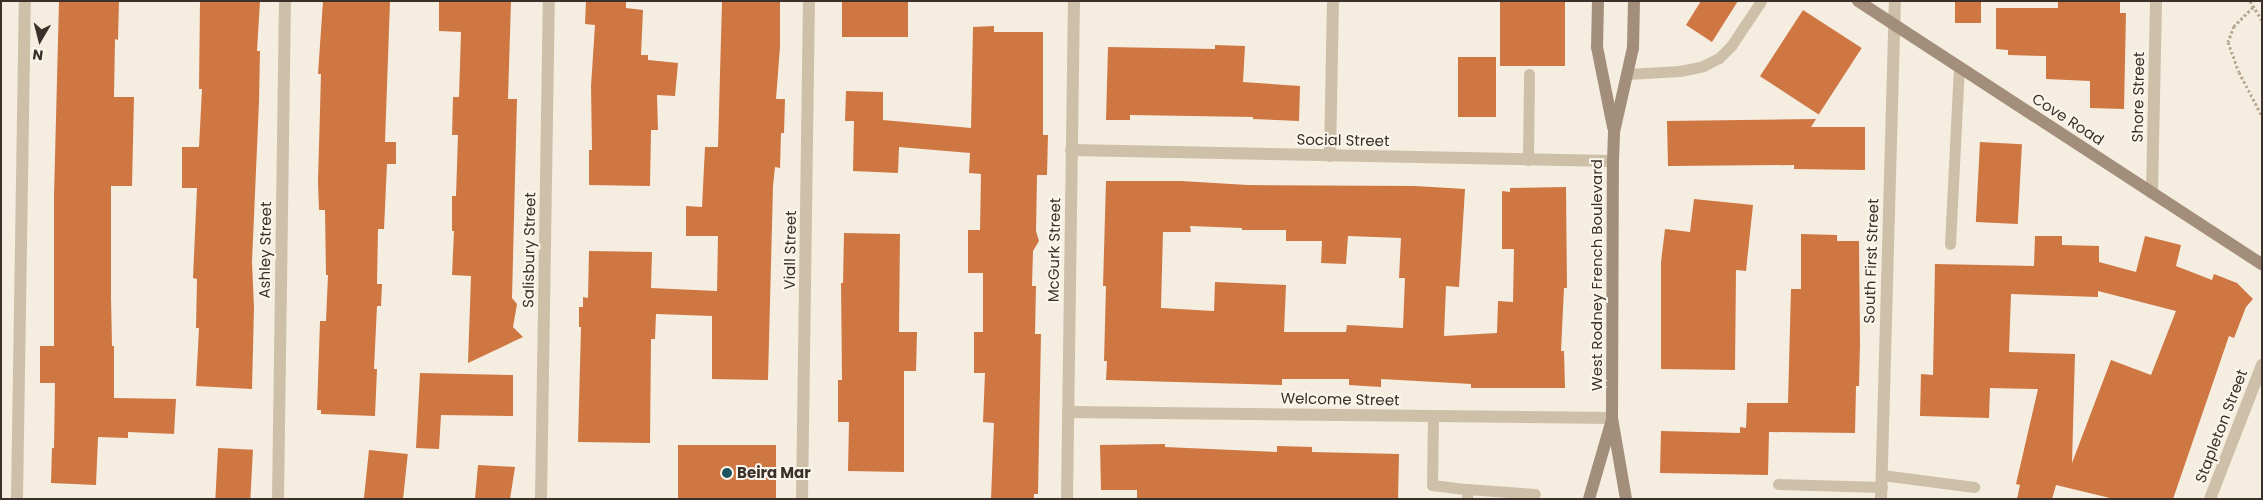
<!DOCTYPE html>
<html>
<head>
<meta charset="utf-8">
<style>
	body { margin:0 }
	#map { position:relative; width:2263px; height:500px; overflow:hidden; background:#f5eddf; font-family:Poppins,sans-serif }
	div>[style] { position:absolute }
	.building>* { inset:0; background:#cf7743; transform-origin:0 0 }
	.path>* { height:3px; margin-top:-1.5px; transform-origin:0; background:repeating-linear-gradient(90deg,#baa993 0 2.5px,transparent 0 5px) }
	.lane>* { height:11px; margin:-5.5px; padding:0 5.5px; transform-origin:5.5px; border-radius:5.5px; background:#cebfa9 }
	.street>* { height:12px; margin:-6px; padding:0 6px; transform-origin:6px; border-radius:6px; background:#cebfa9 }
	.secondary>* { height:12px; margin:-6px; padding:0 6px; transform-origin:6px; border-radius:6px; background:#a28e7a }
	.dots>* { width:14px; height:14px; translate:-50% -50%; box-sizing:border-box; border:2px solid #fbf6ec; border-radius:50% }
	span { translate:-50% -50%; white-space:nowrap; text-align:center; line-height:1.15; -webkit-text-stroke:4px #fbf6ec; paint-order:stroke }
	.street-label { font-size:15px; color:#3b312a }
	.poi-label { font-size:15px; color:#3b312a; font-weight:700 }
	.left { translate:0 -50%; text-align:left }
	.frame { position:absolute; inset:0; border:2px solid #3b312a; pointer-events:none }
	.north { position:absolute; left:15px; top:15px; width:50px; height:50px; -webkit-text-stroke:4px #fbf6ec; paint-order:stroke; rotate:188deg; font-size:14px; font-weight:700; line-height:20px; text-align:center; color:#3b312a }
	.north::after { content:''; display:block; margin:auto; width:18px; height:22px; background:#3b312a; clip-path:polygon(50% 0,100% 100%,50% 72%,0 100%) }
</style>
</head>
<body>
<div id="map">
	<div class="building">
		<div style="clip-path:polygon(59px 1px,119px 1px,118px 40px,115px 39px,114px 97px,134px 97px,132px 186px,111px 186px,111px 297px,112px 346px,114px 346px,114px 398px,176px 399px,174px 434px,128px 432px,128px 438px,98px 437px,96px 485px,51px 483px,52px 448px,54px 448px,55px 383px,40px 383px,40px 346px,54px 346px,54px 196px)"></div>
		<div style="clip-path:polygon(200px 1px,260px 1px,257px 51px,260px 51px,259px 102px,252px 262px,254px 308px,252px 389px,196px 386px,199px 328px,196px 328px,197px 279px,193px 278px,197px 188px,182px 188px,182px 147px,199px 147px,202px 89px,199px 89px)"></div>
		<div style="clip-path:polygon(323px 1px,390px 1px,385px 142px,396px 142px,396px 164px,387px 164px,384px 229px,378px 229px,377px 284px,382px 284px,381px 306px,377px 306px,374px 369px,377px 369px,375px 416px,321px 414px,321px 410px,317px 410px,320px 321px,326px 321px,328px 275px,326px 275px,325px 210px,319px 210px,318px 182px,321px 74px,318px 74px)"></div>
		<div style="clip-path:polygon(439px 1px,511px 1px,508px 99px,517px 99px,512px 298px,517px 304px,513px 327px,523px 337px,468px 363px,471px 276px,452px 275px,454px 231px,452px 231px,452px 196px,456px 196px,458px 135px,452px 135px,453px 97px,459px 97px,461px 32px,439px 31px)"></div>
		<div style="clip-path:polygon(586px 1px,626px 1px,626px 8px,643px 10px,641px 55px,648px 55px,648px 60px,678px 63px,675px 96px,657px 95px,658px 130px,651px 130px,650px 186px,589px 185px,589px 150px,592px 150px,591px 86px,595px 25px,585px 24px)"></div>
		<div style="clip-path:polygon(722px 1px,780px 1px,780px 47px,776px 99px,785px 99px,784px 133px,781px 133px,780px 168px,775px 167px,773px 186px,768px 380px,712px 379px,712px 316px,656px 314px,655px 339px,651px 339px,650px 443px,578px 442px,581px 327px,579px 327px,579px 307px,583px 307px,583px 297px,588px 298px,589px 251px,652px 252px,651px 288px,717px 291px,718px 236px,686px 236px,686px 206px,702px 207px,705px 147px,718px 147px)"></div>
		<div style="left:842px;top:1px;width:66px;height:36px"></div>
		<div style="left:1500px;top:1px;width:65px;height:65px"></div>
		<div style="clip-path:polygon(1701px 1px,1738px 1px,1712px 42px,1686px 25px)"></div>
		<div style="left:1955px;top:1px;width:26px;height:22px"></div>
		<div style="clip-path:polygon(2058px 1px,2120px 1px,2120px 13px,2126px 13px,2124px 109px,2090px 108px,2090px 81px,2046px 79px,2046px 56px,2008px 55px,2008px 50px,1996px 49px,1996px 8px,2058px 8px)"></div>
		<div style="left:1803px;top:10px;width:70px;height:79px;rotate:33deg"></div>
		<div style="clip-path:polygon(994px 26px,994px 32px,1043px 32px,1043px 135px,1048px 135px,1047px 175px,1037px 175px,1036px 231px,1039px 241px,1033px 251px,1032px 286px,1036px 286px,1035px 334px,1041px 334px,1038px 494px,1034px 494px,1034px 499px,991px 499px,994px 423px,983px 422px,985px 373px,974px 373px,974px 332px,983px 332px,983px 273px,968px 273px,968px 230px,980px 230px,981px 174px,969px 173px,970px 153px,899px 147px,898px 173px,853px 171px,854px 121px,845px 121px,846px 91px,883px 92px,883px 120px,971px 128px,973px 27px)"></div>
		<div style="clip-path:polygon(1215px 45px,1245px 46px,1243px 82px,1300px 86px,1299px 121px,1253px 119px,1253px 117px,1130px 115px,1130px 120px,1106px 120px,1108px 47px,1215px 49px)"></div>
		<div style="left:1458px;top:57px;width:38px;height:60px"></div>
		<div style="clip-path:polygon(1816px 119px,1811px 127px,1865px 127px,1865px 170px,1794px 169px,1794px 165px,1668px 166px,1667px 121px)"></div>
		<div style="left:1980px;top:142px;width:42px;height:80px;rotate:3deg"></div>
		<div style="clip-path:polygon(evenodd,1106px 181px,1181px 181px,1248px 185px,1415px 186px,1465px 189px,1459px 287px,1446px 286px,1444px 336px,1497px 333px,1498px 301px,1513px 302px,1514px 249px,1502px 249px,1502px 191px,1510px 192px,1510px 188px,1566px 187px,1567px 288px,1564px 288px,1561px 351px,1564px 351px,1565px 388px,1471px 388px,1471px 384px,1381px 379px,1381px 387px,1349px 385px,1349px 379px,1282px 379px,1282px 385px,1106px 380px,1107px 361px,1104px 361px,1106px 286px,1103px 286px,1106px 181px,1190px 226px,1242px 228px,1242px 230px,1286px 230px,1286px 241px,1322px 241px,1321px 263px,1346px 264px,1348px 236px,1401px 238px,1399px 278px,1405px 278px,1403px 328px,1347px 325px,1346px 332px,1284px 332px,1286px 285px,1215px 282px,1214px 311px,1161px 308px,1163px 232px,1191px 232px,1190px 226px)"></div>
		<div style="clip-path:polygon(1694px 199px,1753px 205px,1746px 271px,1736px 270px,1735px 370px,1661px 369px,1661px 262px,1665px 229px,1690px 232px)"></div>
		<div style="clip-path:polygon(844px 233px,900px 234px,899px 332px,917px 332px,916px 371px,904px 371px,904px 472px,848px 471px,849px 422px,838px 422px,838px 380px,842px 380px,841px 283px,843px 283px)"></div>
		<div style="clip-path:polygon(1801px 234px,1837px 235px,1837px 241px,1859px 241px,1860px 344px,1859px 386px,1856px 386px,1855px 433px,1769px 432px,1768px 475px,1660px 473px,1661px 431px,1740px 433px,1740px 427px,1746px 428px,1747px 403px,1788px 403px,1791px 289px,1801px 289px)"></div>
		<div style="clip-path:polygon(evenodd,2035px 236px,2062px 236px,2062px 245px,2099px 246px,2099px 262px,2136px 272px,2145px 236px,2181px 245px,2176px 266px,2212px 280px,2214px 274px,2237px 283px,2253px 299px,2246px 307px,2234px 338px,2229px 336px,2173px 499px,2114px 499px,2056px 485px,2052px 499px,2017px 499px,2020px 485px,2016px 484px,2038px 389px,1990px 388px,1989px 418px,1920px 416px,1921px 374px,1933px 375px,1935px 264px,2034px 266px,2035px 236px,2098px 291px,2176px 311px,2151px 375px,2111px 360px,2072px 463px,2075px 354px,2009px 352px,2011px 294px,2098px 297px,2098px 291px)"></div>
		<div style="clip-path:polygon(420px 373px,513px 375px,513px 416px,441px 415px,439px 449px,416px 448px)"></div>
		<div style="clip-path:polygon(1165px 444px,1165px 447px,1277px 452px,1277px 446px,1312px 447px,1312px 452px,1399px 454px,1398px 499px,1137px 499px,1137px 490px,1101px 490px,1100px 445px)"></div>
		<div style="left:776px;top:445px;width:54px;height:98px;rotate:90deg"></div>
		<div style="left:218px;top:448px;width:35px;height:51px;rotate:3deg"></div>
		<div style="left:369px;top:450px;width:39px;height:49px;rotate:6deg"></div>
		<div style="clip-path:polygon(478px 465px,515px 467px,510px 499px,475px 499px)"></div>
	</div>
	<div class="path">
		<div style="left:2250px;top:1px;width:22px;rotate:58deg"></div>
		<div style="left:2253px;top:7px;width:27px;rotate:135deg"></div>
		<div style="left:2234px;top:26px;width:17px;rotate:111deg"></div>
		<div style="left:2228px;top:42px;width:32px;rotate:70deg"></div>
		<div style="left:2239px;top:72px;width:50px;rotate:62.4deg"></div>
	</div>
	<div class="lane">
		<div style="left:1627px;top:74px;width:53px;rotate:-3.2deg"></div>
		<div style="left:1680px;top:71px;width:24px;rotate:-12deg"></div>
		<div style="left:1703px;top:66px;width:18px;rotate:-27deg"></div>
		<div style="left:1719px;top:58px;width:17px;rotate:-45deg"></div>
		<div style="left:1731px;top:46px;width:54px;rotate:-56.3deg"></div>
		<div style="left:1528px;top:160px;width:86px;rotate:-89.3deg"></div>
		<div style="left:1950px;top:244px;width:176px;rotate:-87.1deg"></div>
		<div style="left:1433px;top:416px;width:69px;rotate:90.8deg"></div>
		<div style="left:1432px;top:485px;width:35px;rotate:7deg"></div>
		<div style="left:1882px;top:475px;width:93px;rotate:7.4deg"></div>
		<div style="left:1778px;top:484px;width:104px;rotate:1.7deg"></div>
		<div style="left:1467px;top:499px;width:10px;rotate:-90deg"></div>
		<div style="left:1467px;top:489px;width:68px;rotate:4.2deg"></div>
	</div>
	<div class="street">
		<div style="left:1071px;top:150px;width:542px;rotate:1.16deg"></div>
		<div style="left:1330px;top:156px;width:155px;rotate:-88.9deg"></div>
		<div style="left:2152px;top:193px;width:192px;rotate:-88.8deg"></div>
		<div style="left:1068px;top:412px;width:544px;rotate:0.63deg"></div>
		<div style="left:17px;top:499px;width:498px;rotate:-89.1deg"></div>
		<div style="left:278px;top:499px;width:498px;rotate:-89.2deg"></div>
		<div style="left:541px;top:499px;width:498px;rotate:-89.1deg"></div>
		<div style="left:802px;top:499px;width:498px;rotate:-89.2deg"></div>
		<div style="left:1067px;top:499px;width:498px;rotate:-89.2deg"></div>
		<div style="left:1881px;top:499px;width:498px;rotate:-88.4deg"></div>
		<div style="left:2210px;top:499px;width:144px;rotate:-68.8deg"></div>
	</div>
	<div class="secondary">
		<div style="left:1598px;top:1px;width:46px;rotate:91.2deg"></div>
		<div style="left:1597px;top:47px;width:82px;rotate:78.7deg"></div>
		<div style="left:1858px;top:1px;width:482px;rotate:33.1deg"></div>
		<div style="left:1589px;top:499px;width:82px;rotate:-73.8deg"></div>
		<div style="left:1626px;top:499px;width:82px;rotate:-99.8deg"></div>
		<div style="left:1612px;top:418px;width:257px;rotate:-89.8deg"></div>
		<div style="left:1613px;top:161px;width:29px;rotate:-88deg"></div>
		<div style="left:1614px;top:132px;width:86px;rotate:-77.3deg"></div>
		<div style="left:1633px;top:48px;width:47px;rotate:-88.8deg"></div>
	</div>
	<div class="dots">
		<div style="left:727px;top:473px;background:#1b5360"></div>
	</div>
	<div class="street-label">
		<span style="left:2138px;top:97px;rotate:-89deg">Shore Street</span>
		<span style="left:2068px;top:119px;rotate:33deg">Cove Road</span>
		<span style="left:1343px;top:140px;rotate:1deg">Social Street</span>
		<span style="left:265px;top:250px;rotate:-89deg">Ashley Street</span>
		<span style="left:529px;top:250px;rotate:-89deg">Salisbury Street</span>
		<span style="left:790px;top:250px;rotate:-89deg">Viall Street</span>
		<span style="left:1054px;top:250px;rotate:-89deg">McGurk Street</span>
		<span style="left:1871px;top:261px;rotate:-88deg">South First Street</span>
		<span style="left:1597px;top:275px;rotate:-90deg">West Rodney French Boulevard</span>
		<span style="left:1340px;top:399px;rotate:1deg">Welcome Street</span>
		<span style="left:2221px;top:426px;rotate:-69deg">Stapleton Street</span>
	</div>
	<div class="poi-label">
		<span class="left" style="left:737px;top:473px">Beira Mar</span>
	</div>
	<div class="frame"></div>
	<div class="north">N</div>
</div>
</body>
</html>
